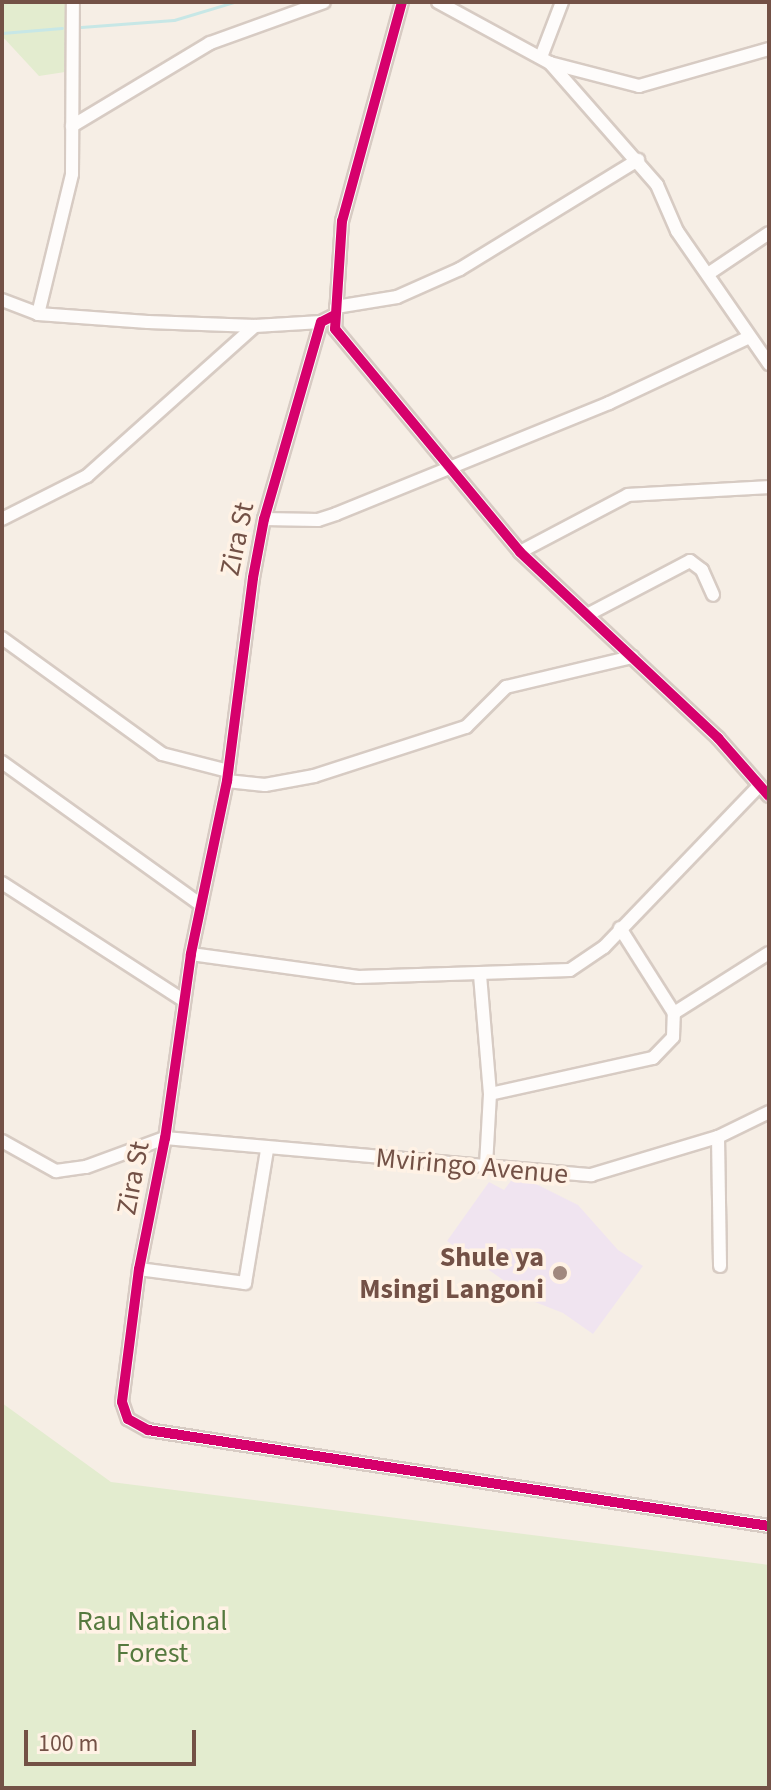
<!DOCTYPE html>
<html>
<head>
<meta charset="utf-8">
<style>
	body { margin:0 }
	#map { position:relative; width:771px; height:1790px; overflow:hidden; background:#f6eee5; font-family:"Source Sans 3",sans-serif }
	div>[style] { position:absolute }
	.education>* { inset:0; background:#f0e4f0 }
	.green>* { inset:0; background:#e3eccf }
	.stream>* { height:3px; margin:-1.5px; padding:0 1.5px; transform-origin:1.5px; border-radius:1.5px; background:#c7e7e6 }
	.roads { filter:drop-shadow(2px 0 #d7cbc3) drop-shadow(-2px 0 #d7cbc3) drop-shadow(0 2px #d7cbc3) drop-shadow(0 -2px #d7cbc3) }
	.street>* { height:12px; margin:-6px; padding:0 6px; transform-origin:6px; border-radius:6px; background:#fefcfb }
	.cycleway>* { height:10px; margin:-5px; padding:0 5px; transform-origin:5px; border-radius:5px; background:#d6006c }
	.dots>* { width:22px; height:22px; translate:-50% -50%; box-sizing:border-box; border:4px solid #fff2e5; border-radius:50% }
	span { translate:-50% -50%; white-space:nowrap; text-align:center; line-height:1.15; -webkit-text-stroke:7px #fff2e5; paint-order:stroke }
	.street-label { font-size:28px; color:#735146 }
	.poi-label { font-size:28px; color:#735146; font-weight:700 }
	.right { translate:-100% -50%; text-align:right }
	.park-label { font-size:28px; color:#55793e }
	.frame { position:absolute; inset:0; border:4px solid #735146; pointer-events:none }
	.scale { position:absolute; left:24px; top:1730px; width:172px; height:36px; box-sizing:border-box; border:4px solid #735146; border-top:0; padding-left:10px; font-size:24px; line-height:28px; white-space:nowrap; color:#735146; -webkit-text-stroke:6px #fff2e5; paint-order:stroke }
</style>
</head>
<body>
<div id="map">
	<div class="education">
		<div style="clip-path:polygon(516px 1174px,578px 1205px,618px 1250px,643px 1266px,593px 1334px,563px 1313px,535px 1302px,447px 1241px,489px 1182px,504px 1190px)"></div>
	</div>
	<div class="green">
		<div style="clip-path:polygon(2px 2px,74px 2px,65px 72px,39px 76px,2px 36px)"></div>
		<div style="clip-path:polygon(2px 1403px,111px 1482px,769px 1565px,769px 1788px,2px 1788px)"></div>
	</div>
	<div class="stream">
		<div style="left:81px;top:27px;width:93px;rotate:-4.3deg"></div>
		<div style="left:174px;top:20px;width:63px;rotate:-16.7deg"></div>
		<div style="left:2px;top:33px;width:60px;rotate:-4.8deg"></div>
	</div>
	<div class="roads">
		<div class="street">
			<div style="left:402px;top:2px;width:227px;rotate:105.3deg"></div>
			<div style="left:342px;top:221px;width:108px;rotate:93.7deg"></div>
			<div style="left:335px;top:329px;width:290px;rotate:50.3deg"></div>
			<div style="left:520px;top:552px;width:272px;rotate:43.2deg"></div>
			<div style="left:718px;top:738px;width:77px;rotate:48.7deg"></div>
			<div style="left:438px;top:2px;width:128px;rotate:28.6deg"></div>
			<div style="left:550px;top:63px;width:92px;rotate:14.5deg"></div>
			<div style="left:639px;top:86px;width:135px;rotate:-15.9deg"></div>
			<div style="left:541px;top:57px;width:59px;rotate:-69.1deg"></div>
			<div style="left:550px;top:63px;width:162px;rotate:48.7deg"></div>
			<div style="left:657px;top:185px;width:50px;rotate:66.5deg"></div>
			<div style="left:677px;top:231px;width:162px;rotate:55.3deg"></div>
			<div style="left:72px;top:126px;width:161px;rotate:-31deg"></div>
			<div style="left:210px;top:43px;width:121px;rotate:-19.8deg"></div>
			<div style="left:708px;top:274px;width:73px;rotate:-33.9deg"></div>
			<div style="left:2px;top:300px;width:39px;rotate:21deg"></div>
			<div style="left:38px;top:314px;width:110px;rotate:4.2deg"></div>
			<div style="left:148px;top:322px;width:107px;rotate:2.1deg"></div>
			<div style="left:255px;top:326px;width:66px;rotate:-3.5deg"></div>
			<div style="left:336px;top:307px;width:62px;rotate:-9.3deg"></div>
			<div style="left:397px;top:297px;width:69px;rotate:-24deg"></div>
			<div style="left:460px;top:269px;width:209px;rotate:-31.5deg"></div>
			<div style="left:38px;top:314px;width:144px;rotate:-76.3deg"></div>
			<div style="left:72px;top:174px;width:172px;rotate:-89.7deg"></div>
			<div style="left:333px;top:316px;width:13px;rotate:153deg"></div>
			<div style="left:321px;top:322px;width:205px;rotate:106.1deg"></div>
			<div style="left:264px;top:519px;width:60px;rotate:100.6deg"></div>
			<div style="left:253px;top:578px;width:205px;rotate:97.3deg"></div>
			<div style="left:227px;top:781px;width:177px;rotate:101.8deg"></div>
			<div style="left:191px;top:954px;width:186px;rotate:98deg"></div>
			<div style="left:165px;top:1138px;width:134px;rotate:101.2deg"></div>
			<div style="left:139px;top:1269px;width:134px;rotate:97.3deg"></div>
			<div style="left:122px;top:1402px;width:18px;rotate:71deg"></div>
			<div style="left:128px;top:1419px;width:23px;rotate:29deg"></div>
			<div style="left:148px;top:1430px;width:628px;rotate:8.79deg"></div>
			<div style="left:2px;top:519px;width:95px;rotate:-26.8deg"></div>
			<div style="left:87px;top:476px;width:225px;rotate:-41.8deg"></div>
			<div style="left:264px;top:519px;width:54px;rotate:1.1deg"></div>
			<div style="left:318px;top:520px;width:19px;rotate:-18deg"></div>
			<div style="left:336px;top:514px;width:295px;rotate:-22.1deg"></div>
			<div style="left:609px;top:403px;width:155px;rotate:-25.2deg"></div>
			<div style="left:520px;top:552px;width:122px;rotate:-27.8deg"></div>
			<div style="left:628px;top:495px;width:141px;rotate:-3.2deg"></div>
			<div style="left:587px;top:615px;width:116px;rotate:-27.7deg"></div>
			<div style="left:690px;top:561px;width:15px;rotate:37deg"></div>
			<div style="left:702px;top:570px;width:27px;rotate:66deg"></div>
			<div style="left:2px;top:638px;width:198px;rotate:35.9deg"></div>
			<div style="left:162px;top:754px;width:68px;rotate:14.4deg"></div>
			<div style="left:2px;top:762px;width:245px;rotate:35.7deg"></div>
			<div style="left:227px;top:781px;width:38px;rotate:6deg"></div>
			<div style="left:265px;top:785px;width:50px;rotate:-10.4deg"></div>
			<div style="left:314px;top:776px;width:160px;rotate:-17.9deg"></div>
			<div style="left:466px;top:727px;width:57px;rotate:-45deg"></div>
			<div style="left:506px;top:687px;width:130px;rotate:-13.4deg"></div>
			<div style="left:2px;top:883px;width:216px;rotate:32.9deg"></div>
			<div style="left:620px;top:928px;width:101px;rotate:57.6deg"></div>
			<div style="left:191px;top:954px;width:169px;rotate:7.8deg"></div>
			<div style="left:358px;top:977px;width:212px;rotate:-1.9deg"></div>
			<div style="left:570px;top:970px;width:41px;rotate:-34.1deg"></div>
			<div style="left:604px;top:947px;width:223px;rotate:-46.1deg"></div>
			<div style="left:480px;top:975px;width:119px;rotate:85.2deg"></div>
			<div style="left:490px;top:1094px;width:72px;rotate:93.2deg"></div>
			<div style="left:490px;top:1094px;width:167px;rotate:-12.5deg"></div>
			<div style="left:653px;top:1058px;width:29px;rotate:-46deg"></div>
			<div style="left:673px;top:1037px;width:24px;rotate:-88deg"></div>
			<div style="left:674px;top:1013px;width:112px;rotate:-32.3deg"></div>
			<div style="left:718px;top:1137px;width:129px;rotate:89.1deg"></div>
			<div style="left:2px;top:1141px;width:62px;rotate:29.1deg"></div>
			<div style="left:56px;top:1171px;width:30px;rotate:-8deg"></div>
			<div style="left:86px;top:1167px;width:84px;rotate:-20.2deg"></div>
			<div style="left:165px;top:1138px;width:428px;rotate:5deg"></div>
			<div style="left:591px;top:1175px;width:133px;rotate:-16.7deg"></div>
			<div style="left:718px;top:1137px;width:57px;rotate:-26.1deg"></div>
			<div style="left:139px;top:1269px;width:107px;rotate:7.5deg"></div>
			<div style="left:245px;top:1283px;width:135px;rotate:-80.6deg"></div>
		</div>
	</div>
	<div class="cycleway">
		<div style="left:402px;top:2px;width:227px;rotate:105.3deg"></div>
		<div style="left:342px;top:221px;width:108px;rotate:93.7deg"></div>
		<div style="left:335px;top:329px;width:290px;rotate:50.3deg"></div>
		<div style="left:520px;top:552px;width:272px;rotate:43.2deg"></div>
		<div style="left:718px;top:738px;width:77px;rotate:48.7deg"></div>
		<div style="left:333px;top:316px;width:13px;rotate:153deg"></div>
		<div style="left:321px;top:322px;width:205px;rotate:106.1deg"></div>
		<div style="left:264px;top:519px;width:60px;rotate:100.6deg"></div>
		<div style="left:253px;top:578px;width:205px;rotate:97.3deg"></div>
		<div style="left:227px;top:781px;width:177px;rotate:101.8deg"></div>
		<div style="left:191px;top:954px;width:186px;rotate:98deg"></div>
		<div style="left:165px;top:1138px;width:134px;rotate:101.2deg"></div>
		<div style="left:139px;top:1269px;width:134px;rotate:97.3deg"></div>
		<div style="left:122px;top:1402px;width:18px;rotate:71deg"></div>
		<div style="left:128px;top:1419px;width:23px;rotate:29deg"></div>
		<div style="left:148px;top:1430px;width:628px;rotate:8.79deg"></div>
	</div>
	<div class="dots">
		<div style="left:560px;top:1273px;background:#a1887e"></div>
	</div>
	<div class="street-label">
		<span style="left:237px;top:539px;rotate:-78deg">Zira St</span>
		<span style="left:472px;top:1166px;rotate:5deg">Mviringo Avenue</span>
		<span style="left:133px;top:1178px;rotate:-79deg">Zira St</span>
	</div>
	<div class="poi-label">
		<span class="right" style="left:544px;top:1273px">Shule ya<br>Msingi Langoni</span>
	</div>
	<div class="park-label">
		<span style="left:152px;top:1637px">Rau National<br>Forest</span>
	</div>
	<div class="frame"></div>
	<div class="scale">100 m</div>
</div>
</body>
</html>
